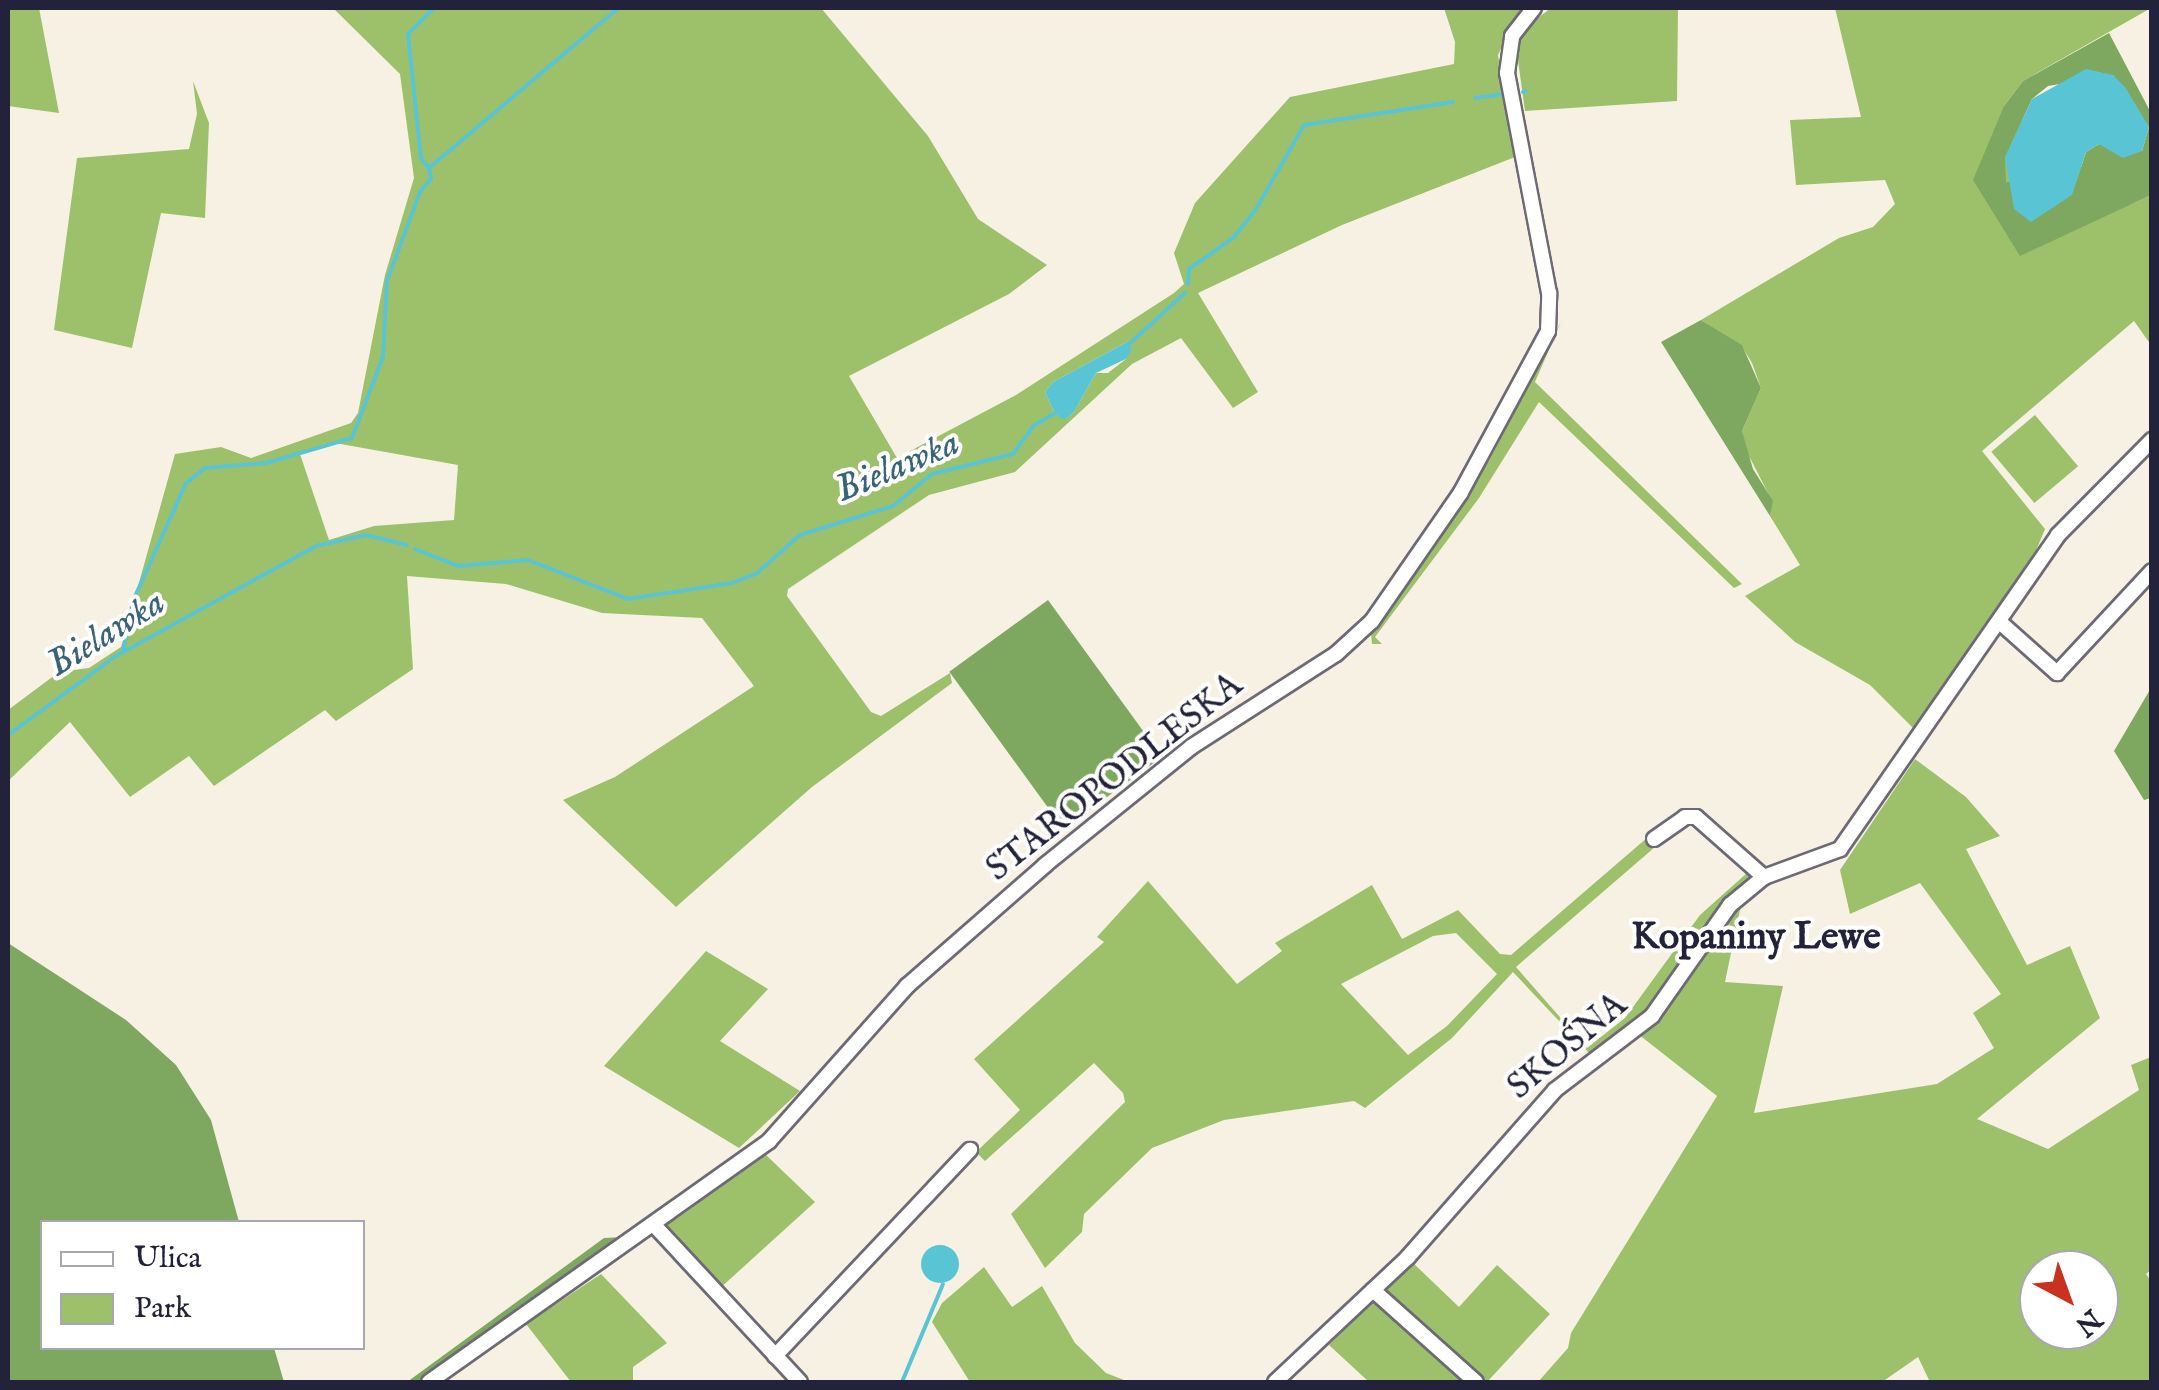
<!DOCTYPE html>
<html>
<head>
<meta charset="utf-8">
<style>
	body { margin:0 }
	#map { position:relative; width:2159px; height:1390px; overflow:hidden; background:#f7f1e3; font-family:"IM FELL English",serif }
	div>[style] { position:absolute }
	.green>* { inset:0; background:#9dc16b; transform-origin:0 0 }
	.forest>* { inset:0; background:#7ea75f; transform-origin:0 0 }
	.water>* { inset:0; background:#59c4d4 }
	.round { border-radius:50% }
	.stream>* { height:4px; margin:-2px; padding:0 2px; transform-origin:2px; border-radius:2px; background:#59c4d4 }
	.roads { filter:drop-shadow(2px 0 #6d6a76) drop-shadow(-2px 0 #6d6a76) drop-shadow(0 2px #6d6a76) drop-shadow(0 -2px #6d6a76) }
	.minor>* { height:14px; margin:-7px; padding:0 7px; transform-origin:7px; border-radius:7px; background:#fff }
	span { translate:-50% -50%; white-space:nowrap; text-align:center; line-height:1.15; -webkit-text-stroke:8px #fff; paint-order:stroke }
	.street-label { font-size:35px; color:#22223b }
	.water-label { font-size:38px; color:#386378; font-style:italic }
	.neighbourhood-label { font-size:38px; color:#22223b; font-weight:700 }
	.frame { position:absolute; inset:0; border:10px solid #22223b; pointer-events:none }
	.legend { position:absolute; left:40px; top:1220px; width:325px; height:130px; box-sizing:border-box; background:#fff; border:2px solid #a7a7b1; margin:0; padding:12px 18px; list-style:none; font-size:30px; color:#22223b }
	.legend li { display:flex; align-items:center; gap:20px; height:50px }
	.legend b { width:50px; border:2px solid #a7a7b1 }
	.north { position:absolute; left:2019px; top:1250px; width:100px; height:100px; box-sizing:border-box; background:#fff; border:2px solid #a7a7b1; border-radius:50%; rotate:139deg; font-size:28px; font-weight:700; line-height:40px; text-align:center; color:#22223b }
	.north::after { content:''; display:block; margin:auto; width:35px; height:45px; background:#c8321e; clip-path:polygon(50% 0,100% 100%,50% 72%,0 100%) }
</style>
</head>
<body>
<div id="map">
	<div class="green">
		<div style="clip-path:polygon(8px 8px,39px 8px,59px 113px,8px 106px)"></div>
		<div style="clip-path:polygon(evenodd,333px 8px,821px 8px,928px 136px,978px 219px,1047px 265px,1009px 294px,849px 376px,897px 458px,1016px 395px,1174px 293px,1184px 284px,1174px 253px,1195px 203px,1290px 97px,1454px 64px,1455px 42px,1444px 8px,1521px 8px,1498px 55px,1515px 157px,1342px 225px,1198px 293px,1258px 392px,1233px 408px,1181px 338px,1132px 364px,1015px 472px,929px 495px,788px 589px,787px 596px,871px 712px,881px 716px,950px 673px,952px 683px,812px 787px,676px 907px,563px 800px,615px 777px,754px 686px,702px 618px,602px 613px,506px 584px,407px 576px,413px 669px,336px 721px,325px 710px,214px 786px,189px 756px,130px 797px,70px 722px,8px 781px,8px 710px,59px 672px,89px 668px,121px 647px,175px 454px,221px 447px,251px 458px,351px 423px,358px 413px,385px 275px,414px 178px,400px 74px,333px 8px,1127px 342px,1126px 359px,1108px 373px,1096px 373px,1074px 412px,1066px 419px,1055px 414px,1045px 392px,1053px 382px,1127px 342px,333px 8px,335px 443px,458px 465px,454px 520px,374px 526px,329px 540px,300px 454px,335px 443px)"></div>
		<div style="clip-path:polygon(1551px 8px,1678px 8px,1677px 101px,1525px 111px,1516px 46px,1526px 27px)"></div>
		<div style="clip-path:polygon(1835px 8px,2151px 8px,2023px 81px,2004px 106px,2129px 205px,2151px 195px,2151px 345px,2134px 321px,1982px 451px,2045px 529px,2030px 565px,1916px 731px,1870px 685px,1795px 642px,1745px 596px,1800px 565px,1770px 516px,1772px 501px,1745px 448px,1742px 431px,1761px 388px,1752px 363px,1741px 345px,1701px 320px,1839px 238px,1873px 227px,1895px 204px,1885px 180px,1796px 185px,1790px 120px,1861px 117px)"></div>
		<div style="clip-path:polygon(193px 81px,209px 123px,205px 218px,161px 213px,132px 348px,54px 330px,77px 158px,189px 149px,197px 114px)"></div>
		<div style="clip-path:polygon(1561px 322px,1535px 382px,1742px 584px,1734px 588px,1539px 402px,1479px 498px,1375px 637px,1382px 644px,1372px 644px,1371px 633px,1490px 459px)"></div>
		<div style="left:2035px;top:415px;width:67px;height:57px;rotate:50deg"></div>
		<div style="clip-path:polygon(evenodd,1915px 759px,1966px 797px,2000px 836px,1966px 849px,2027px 965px,2070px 946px,2100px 1018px,1977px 1119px,2048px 1149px,2139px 1090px,2131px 1065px,2151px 1057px,2152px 1269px,2146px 1274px,2151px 1281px,2151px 1382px,1930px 1382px,1918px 1357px,1882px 1382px,1538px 1382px,1568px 1348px,1571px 1333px,1717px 1096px,1638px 1034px,1735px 906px,1741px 905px,1725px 982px,1783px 986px,1754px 1113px,1937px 1084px,1994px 1048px,1973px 1013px,2001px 994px,1920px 883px,1850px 914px,1840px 870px,1915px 759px,2039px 1270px,2099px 1270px,2099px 1330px,2039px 1330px,2039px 1270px)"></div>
		<div style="clip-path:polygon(evenodd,1648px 837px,1655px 847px,1516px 967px,1587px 1048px,1625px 1018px,1700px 915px,1747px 873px,1744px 867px,1755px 877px,1692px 942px,1647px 1013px,1613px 1041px,1590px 1054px,1513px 972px,1452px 1038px,1365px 1108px,1354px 1101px,1224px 1120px,1152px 1148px,1084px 1214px,1082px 1232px,1045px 1268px,1011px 1214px,1125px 1102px,1123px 1093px,1094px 1063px,985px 1161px,976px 1152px,1020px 1110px,974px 1059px,1104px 942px,1097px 937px,1148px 881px,1237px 984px,1282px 951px,1275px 943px,1372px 885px,1402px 939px,1458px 910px,1500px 954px,1511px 955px,1648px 837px,1456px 933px,1497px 974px,1447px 1026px,1408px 1055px,1341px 984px,1433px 936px,1456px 933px)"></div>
		<div style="clip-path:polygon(706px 951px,768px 989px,720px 1041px,800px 1091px,739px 1148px,604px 1066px)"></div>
		<div style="clip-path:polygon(765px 1154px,815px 1202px,718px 1290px,662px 1227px)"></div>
		<div style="clip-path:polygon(1411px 1261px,1459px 1307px,1497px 1265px,1550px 1314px,1487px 1382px,1369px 1382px,1329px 1345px)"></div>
		<div style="clip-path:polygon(984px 1267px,1012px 1307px,1042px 1286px,1075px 1343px,1106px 1373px,1129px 1382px,970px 1382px,932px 1322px,942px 1303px)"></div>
		<div style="clip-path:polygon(601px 1274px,667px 1343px,633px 1367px,633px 1382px,571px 1382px,526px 1324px)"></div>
	</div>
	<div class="forest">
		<div style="clip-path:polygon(evenodd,2109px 33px,2151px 113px,2151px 195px,2020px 256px,1973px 180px,2004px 106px,2023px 81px,2109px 33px,2113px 75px,2149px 127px,2142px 151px,2099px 144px,2086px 152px,2076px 183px,2006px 182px,2005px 157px,2032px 99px,2048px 86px,2113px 75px)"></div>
		<div style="clip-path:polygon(1701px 320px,1742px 345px,1761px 388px,1742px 431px,1753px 469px,1773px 501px,1770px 516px,1661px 342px)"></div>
		<div style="left:1048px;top:600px;width:194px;height:122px;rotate:54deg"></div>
		<div style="clip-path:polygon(2151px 688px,2151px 798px,2144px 800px,2114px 751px)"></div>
		<div style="clip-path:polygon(8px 943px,126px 1020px,176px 1065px,211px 1120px,239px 1222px,42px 1222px,42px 1348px,274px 1348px,284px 1382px,8px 1382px)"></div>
		<div style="clip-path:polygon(624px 1237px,422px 1382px,407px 1382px,604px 1238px)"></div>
	</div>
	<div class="water">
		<div style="clip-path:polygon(2086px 69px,2113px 75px,2125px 87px,2149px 127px,2142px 151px,2123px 158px,2099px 144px,2086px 152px,2072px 195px,2031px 222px,2014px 209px,2005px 157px,2032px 99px)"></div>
		<div style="clip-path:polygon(1127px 342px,1132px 350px,1126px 359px,1096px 373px,1074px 412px,1065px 420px,1055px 414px,1045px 392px,1053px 382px)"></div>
		<div class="round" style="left:921px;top:1245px;width:38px;height:38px"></div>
	</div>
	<div class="stream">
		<div style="left:1523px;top:92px;width:3px;rotate:-18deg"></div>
		<div style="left:1475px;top:98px;width:27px;rotate:-8deg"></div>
		<div style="left:429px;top:168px;width:13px;rotate:-129deg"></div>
		<div style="left:421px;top:158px;width:125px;rotate:-96deg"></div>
		<div style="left:408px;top:34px;width:37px;rotate:-45deg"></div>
		<div style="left:1188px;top:284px;width:15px;rotate:-86deg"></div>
		<div style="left:1189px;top:269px;width:54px;rotate:-35.2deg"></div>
		<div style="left:1233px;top:238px;width:35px;rotate:-51deg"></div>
		<div style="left:1255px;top:211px;width:99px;rotate:-60.3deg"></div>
		<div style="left:1304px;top:125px;width:151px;rotate:-8.8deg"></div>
		<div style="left:1126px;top:347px;width:80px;rotate:-42.5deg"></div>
		<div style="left:415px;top:549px;width:46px;rotate:21.6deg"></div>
		<div style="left:458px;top:566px;width:70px;rotate:-4.9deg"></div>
		<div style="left:528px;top:560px;width:107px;rotate:21.3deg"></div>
		<div style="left:628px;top:599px;width:105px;rotate:-8.7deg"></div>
		<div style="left:732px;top:583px;width:26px;rotate:-21deg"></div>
		<div style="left:756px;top:574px;width:59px;rotate:-41.6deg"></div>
		<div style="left:800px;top:535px;width:97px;rotate:-17.3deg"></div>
		<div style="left:893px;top:506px;width:50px;rotate:-39.4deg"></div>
		<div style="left:932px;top:474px;width:83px;rotate:-13.9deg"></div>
		<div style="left:1013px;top:454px;width:34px;rotate:-54deg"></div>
		<div style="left:1033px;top:426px;width:28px;rotate:-30deg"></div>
		<div style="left:123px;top:652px;width:52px;rotate:-78.9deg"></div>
		<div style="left:133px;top:601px;width:129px;rotate:-65.8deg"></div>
		<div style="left:186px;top:483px;width:24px;rotate:-38deg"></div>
		<div style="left:205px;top:468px;width:61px;rotate:-4.7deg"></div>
		<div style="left:266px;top:463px;width:90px;rotate:-16.2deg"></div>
		<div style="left:352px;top:438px;width:87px;rotate:-69.1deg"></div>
		<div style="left:383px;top:357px;width:76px;rotate:-87deg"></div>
		<div style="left:387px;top:281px;width:95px;rotate:-69.7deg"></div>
		<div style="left:420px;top:192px;width:17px;rotate:-50deg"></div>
		<div style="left:431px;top:179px;width:11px;rotate:-100deg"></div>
		<div style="left:429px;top:168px;width:248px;rotate:-40.2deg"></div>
		<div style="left:8px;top:735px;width:134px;rotate:-36.2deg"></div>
		<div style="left:116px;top:656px;width:228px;rotate:-28.8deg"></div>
		<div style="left:316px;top:546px;width:51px;rotate:-12.4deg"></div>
		<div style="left:366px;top:535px;width:42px;rotate:13.7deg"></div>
		<div style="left:902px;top:1382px;width:106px;rotate:-67.3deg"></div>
	</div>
	<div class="roads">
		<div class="minor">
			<div style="left:2002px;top:624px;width:74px;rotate:41.7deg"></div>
			<div style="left:2057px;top:673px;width:139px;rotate:-47deg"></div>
			<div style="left:1654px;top:839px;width:38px;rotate:-35deg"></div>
			<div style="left:1685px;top:817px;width:11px"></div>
			<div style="left:1696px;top:817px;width:91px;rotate:41.4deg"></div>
			<div style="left:655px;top:1226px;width:213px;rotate:47.1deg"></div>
			<div style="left:1373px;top:1290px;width:138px;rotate:41.8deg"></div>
			<div style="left:775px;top:1356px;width:284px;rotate:-46.6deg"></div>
			<div style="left:429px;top:1382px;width:417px;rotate:-35.3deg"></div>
			<div style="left:769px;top:1141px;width:208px;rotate:-48.3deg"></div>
			<div style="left:907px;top:986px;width:184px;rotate:-41.2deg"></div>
			<div style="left:1045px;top:865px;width:188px;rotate:-38.9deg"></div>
			<div style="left:1191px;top:747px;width:172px;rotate:-32.7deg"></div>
			<div style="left:1336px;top:654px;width:49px;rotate:-42.5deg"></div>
			<div style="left:1372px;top:621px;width:155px;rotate:-55.3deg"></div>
			<div style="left:1460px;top:494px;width:185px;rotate:-61.6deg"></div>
			<div style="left:1548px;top:331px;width:38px;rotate:-88deg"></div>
			<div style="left:1549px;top:293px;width:224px;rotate:-100.8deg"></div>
			<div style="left:1507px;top:73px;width:37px;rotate:-82deg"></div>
			<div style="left:1512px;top:36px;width:36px;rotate:-52deg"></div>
			<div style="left:1275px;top:1382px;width:183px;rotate:-43.2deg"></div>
			<div style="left:1408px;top:1257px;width:222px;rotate:-48.6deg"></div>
			<div style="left:1555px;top:1090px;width:122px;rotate:-37.3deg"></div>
			<div style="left:1652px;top:1016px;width:136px;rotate:-54.9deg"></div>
			<div style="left:1730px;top:905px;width:44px;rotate:-39.5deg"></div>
			<div style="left:1764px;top:877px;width:81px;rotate:-20.2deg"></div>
			<div style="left:1840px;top:849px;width:382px;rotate:-55.2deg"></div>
			<div style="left:2058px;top:535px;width:134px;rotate:-45.3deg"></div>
		</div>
	</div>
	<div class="street-label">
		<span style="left:1115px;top:778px;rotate:-38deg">STAROPODLESKA</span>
		<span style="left:1568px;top:1047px;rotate:-40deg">SKOŚNA</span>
	</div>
	<div class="water-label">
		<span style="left:898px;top:468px;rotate:-23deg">Bielawka</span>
		<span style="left:107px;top:635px;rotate:-32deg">Bielawka</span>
	</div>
	<div class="neighbourhood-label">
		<span style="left:1756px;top:939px">Kopaniny Lewe</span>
	</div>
	<div class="frame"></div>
	<ul class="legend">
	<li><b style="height:12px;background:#fff"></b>Ulica</li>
	<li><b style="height:28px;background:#9dc16b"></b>Park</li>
	</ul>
	<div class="north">N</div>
</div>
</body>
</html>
